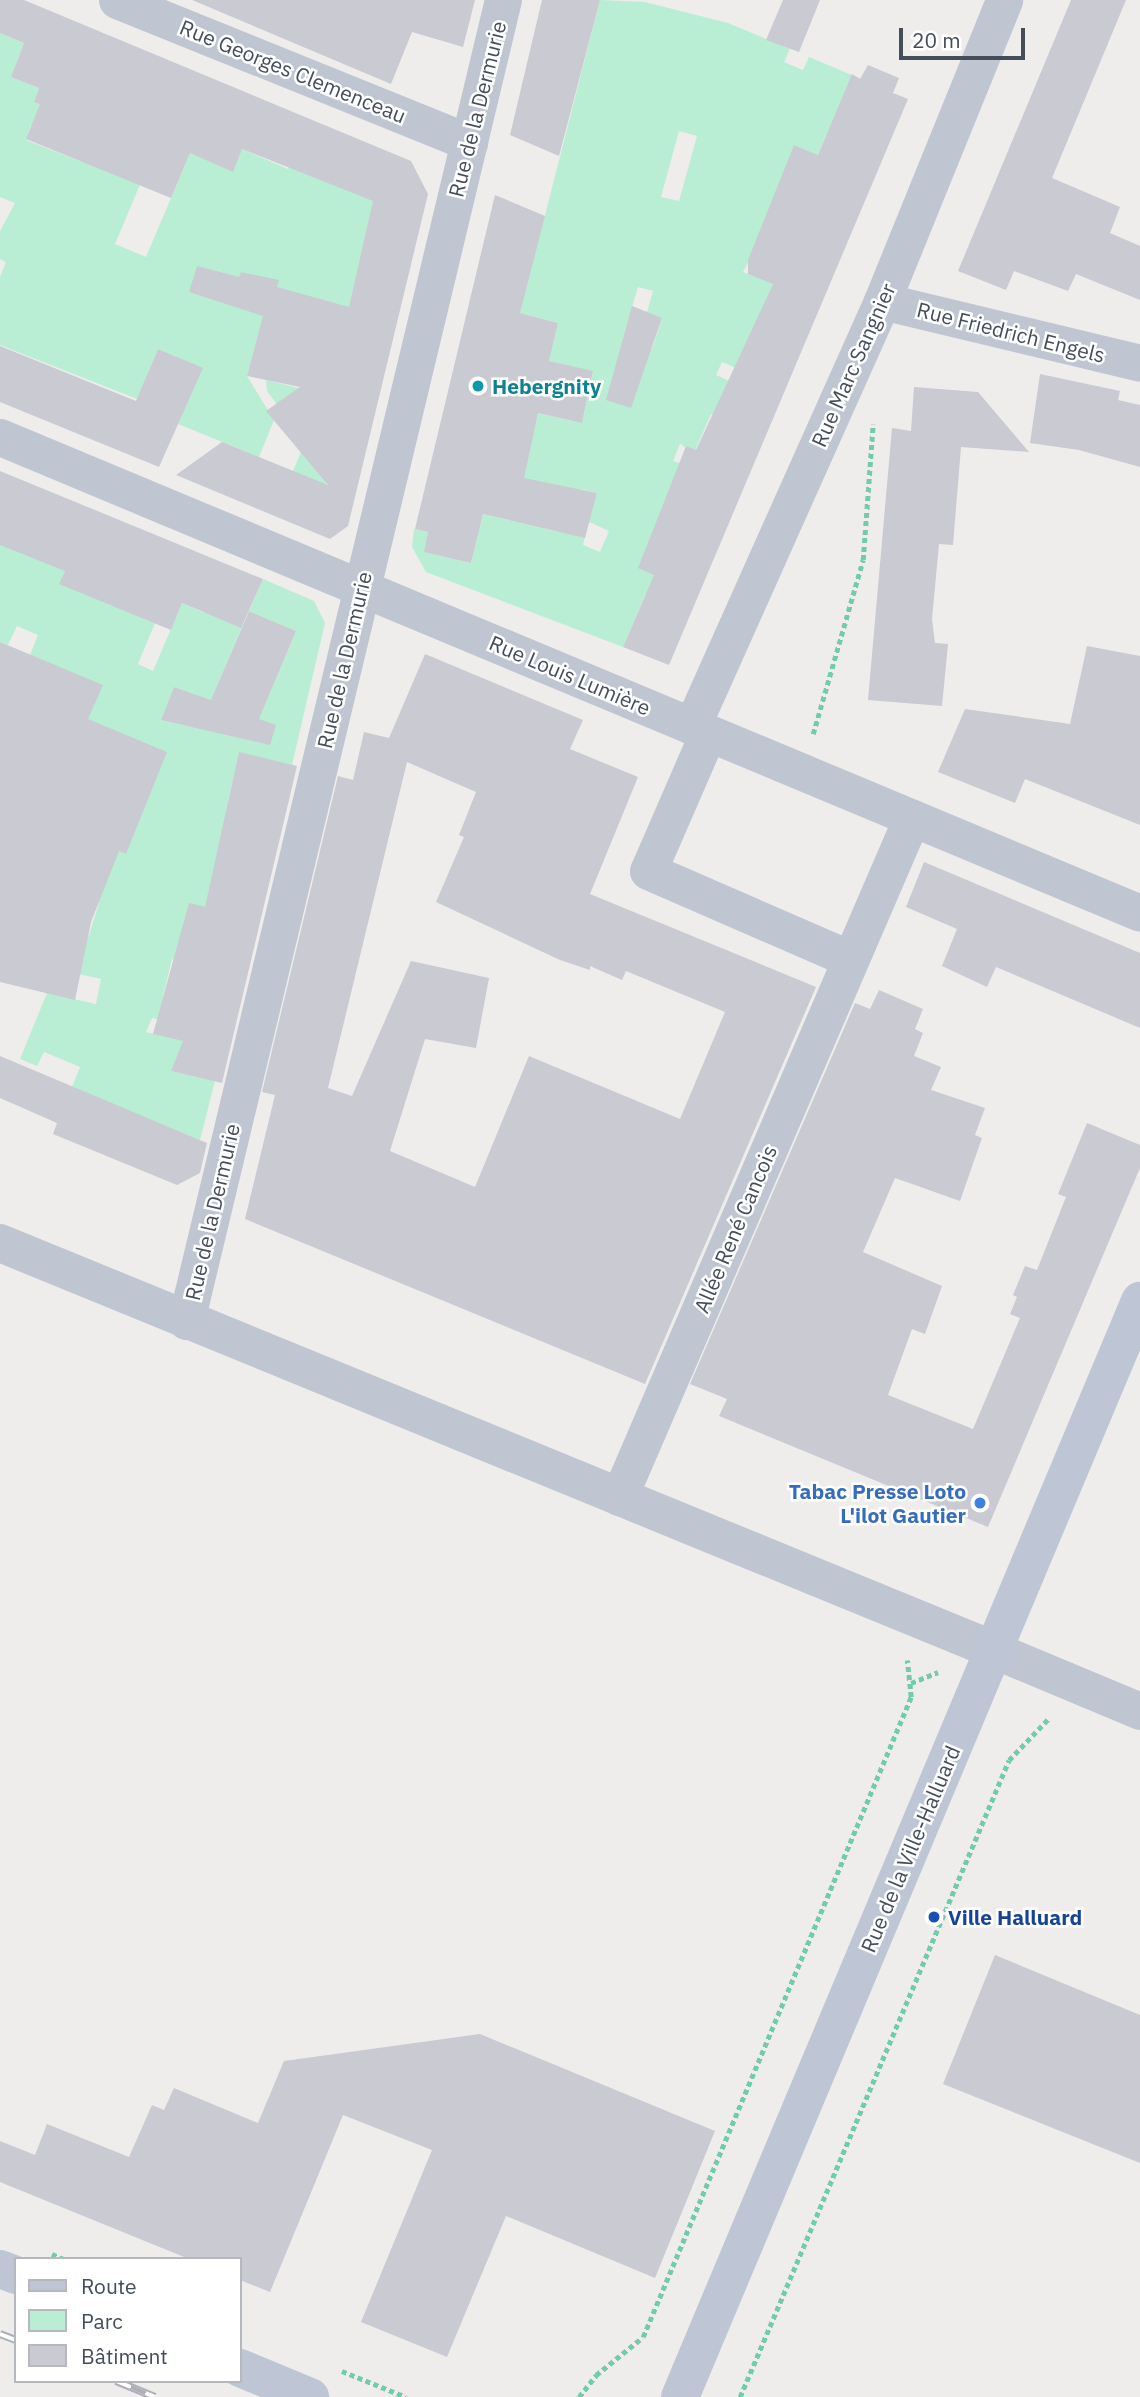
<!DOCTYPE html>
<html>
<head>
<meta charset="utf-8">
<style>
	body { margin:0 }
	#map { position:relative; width:1140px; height:2397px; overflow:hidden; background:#efecec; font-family:"IBM Plex Sans",sans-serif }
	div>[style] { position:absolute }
	.green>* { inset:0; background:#b9eed4 }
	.building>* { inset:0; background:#c9cad2 }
	.path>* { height:4.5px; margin-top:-2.25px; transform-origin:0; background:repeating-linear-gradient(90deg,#72cbab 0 5px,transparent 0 8.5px) }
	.minor>* { height:37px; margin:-18.5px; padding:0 18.5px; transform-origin:18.5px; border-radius:18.5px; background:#bfc6d2 }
	.tertiary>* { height:38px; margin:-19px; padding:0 19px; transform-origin:19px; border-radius:19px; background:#bfc6d2 }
	.secondary>* { height:38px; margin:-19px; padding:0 19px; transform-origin:19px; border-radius:19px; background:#bec6d6 }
	.rail>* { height:8px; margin-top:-4px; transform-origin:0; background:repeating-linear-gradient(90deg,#fff 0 16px,#aeb0b7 0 32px); box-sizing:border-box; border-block:2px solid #aeb0b7 }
	.dots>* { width:19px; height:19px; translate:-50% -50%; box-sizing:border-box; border:4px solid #fff; border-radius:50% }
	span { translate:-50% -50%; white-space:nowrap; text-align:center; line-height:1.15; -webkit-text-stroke:5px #fff; paint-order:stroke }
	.street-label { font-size:21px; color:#454d59 }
	.culture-label { font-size:21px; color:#0d838f; font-weight:700 }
	.left { translate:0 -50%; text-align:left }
	.shop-label { font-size:21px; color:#366cbe; font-weight:700 }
	.right { translate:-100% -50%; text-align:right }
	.transit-label { font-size:21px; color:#164399; font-weight:700 }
	.legend { position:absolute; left:14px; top:2257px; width:228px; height:126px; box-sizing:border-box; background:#fff; border:2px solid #b5b8bd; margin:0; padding:9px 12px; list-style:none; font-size:21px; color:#454d59 }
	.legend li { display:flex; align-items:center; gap:14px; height:35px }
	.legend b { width:35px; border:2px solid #b5b8bd }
	.scale { position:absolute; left:899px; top:28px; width:126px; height:32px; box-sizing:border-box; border:4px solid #454d59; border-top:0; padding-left:9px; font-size:21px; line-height:24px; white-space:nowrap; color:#454d59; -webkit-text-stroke:5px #fff; paint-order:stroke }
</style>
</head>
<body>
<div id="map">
	<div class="green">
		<div style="clip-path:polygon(evenodd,600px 0,645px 2px,728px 23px,790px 49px,784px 62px,803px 70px,809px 57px,859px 78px,838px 124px,826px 135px,818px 155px,794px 145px,787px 165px,802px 172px,784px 216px,799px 222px,789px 244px,763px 233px,743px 272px,763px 280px,771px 264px,780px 267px,755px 326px,763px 330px,743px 371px,722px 362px,716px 375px,740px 386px,725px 419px,711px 414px,694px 453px,680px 444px,673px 461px,690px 466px,672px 506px,664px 503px,647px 546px,667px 555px,664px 569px,652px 597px,645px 595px,623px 647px,426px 572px,412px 547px,414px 529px,428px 532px,425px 552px,471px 563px,483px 514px,558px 532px,560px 525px,515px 514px,523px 476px,538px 413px,582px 423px,593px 372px,549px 361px,558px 323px,520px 313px,538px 223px,543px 223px,600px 0,679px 131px,697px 136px,679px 201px,661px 197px,679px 131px,600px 0,638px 287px,653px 291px,647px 312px,662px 319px,652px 349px,623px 338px,638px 287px,600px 0,580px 489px,597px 493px,589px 522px,609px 531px,600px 552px,583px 545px,586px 531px,569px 526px,580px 489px)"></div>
		<div style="clip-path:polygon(evenodd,0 33px,24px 43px,11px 77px,39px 88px,34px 102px,166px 123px,115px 244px,146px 257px,196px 139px,242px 149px,288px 169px,308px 119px,375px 201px,346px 320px,257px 339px,247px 376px,274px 420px,259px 457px,178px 424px,181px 418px,137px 399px,0 345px,0 277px,6px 262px,0 259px,0 231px,15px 203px,0 197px,0 33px,31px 125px,32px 125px,85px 163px,26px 140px,31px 125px,0 33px,158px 349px,177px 357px,171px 386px,147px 375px,158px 349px)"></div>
		<div style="clip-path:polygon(266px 380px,322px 394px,338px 436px,325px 488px,292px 474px,310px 429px,291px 424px,267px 391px)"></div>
		<div style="clip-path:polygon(evenodd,0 545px,71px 554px,61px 581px,155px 623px,138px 664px,153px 671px,182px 603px,204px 613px,207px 607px,244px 622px,217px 686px,264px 707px,296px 631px,249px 611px,263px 579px,314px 601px,325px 623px,292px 765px,239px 753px,228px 801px,232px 803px,191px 963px,172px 959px,163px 996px,182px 1002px,226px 1036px,152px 1018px,146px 1032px,184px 1041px,171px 1071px,215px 1081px,200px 1140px,72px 1087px,80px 1067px,44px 1052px,37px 1066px,20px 1059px,47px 993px,96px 1004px,101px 979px,57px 969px,71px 934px,88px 938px,99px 903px,87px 898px,111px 837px,129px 845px,137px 826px,30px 655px,38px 635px,17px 626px,8px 645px,0 642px,0 545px,174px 687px,204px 698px,191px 727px,161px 720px,174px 687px)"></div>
	</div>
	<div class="building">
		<div style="clip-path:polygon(0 0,24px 0,411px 161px,428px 194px,348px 526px,330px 539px,176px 475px,222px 442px,328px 485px,266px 411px,300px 387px,247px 376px,263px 316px,189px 292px,197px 266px,239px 277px,241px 272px,279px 280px,277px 287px,349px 307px,373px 201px,242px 149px,233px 172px,190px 153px,171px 198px,26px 139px,40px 104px,34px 102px,39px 88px,11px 77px,24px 43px,0 33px)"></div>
		<div style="clip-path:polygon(192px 0,475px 0,463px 47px,412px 32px,391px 84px)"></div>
		<div style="clip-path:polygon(542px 0,600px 0,559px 156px,510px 135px)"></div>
		<div style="clip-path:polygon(783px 0,820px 0,799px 52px,766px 40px)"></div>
		<div style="clip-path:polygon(1071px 0,1126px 0,1052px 178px,1120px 207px,1110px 233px,1140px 246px,1140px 300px,1076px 274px,1068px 291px,1014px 271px,1006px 290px,958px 271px)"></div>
		<div style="clip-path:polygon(868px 65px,899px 78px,893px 93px,908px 99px,669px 665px,623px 647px,654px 575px,638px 568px,686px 446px,696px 450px,773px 284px,748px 274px,748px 260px,794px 145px,818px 155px,852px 74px,860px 79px)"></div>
		<div style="clip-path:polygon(495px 195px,545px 216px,520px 313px,558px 323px,549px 361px,593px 371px,582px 423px,538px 413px,524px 478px,597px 493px,585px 538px,483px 514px,471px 563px,424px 552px,428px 532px,415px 529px)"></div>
		<div style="clip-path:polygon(632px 306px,662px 318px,631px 408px,606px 400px)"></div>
		<div style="clip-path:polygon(0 346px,136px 401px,158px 349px,203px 368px,159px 467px,0 402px)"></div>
		<div style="clip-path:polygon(1040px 374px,1120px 391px,1118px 400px,1140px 405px,1140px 467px,1079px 450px,1030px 443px)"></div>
		<div style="clip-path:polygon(914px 387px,978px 392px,1029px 452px,961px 447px,953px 545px,939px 544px,932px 619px,935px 643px,948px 644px,942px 706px,868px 700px,892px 428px,911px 431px)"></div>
		<div style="clip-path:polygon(0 471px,263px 579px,241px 628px,182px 603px,171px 630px,59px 584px,65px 571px,0 545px)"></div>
		<div style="clip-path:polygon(249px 611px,296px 631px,259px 719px,276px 725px,270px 745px,161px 720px,174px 687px,211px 700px)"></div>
		<div style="clip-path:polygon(0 642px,103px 685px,88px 719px,167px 752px,126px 854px,119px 851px,91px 922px,75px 1000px,0 982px)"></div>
		<div style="clip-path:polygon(1087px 646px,1140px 656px,1140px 825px,1025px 779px,1015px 803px,938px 772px,965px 709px,1070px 724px)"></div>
		<div style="clip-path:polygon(evenodd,425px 654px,583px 720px,570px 749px,638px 777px,590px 894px,816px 987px,645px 1384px,245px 1219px,275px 1095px,262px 1092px,338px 776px,353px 780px,364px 732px,389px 738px,425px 654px,407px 762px,476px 792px,459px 835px,464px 837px,436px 902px,560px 960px,590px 970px,590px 966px,622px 980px,626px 971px,725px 1012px,680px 1119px,529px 1056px,475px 1187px,390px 1151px,425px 1039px,476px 1048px,489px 978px,411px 961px,352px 1096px,328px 1088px,407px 762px)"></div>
		<div style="clip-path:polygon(239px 752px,297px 766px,222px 1083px,171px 1071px,183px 1041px,153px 1034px,189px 903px,205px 907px)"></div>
		<div style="clip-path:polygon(924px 862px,1140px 953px,1140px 1028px,996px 967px,987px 987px,942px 966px,957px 929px,906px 907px)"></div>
		<div style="clip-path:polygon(879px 990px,923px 1009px,915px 1029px,923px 1033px,914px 1056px,941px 1067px,931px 1090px,985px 1108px,975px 1135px,982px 1138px,960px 1201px,895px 1178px,863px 1252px,942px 1286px,925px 1334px,912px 1329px,888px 1395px,973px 1429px,1020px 1318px,1010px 1314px,1017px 1297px,1013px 1295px,1025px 1266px,1037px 1270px,1066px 1197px,1058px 1194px,1087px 1123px,1140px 1145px,1140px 1168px,988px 1527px,719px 1416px,727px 1399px,690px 1384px,855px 1003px,870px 1009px)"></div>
		<div style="clip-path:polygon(0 1056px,207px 1143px,200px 1173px,177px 1185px,53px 1134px,57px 1123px,0 1098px)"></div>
		<div style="clip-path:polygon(995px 1955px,1140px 2015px,1140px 2163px,943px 2084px)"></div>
		<div style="clip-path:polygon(480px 2034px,715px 2131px,655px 2278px,506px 2216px,447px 2357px,361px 2322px,432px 2150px,343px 2115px,270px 2292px,240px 2280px,240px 2259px,189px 2259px,0 2182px,0 2141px,35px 2155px,47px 2124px,129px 2157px,152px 2105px,164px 2110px,174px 2088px,258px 2123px,284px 2061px)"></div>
	</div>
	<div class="path">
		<div style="left:813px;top:734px;width:181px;rotate:-74deg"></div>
		<div style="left:863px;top:560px;width:136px;rotate:-85.8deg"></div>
		<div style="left:911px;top:1683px;width:29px;rotate:-22deg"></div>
		<div style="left:52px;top:2254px;width:13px;rotate:23deg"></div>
		<div style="left:342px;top:2371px;width:69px;rotate:22.1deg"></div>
		<div style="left:579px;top:2397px;width:28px;rotate:-52deg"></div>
		<div style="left:596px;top:2375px;width:60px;rotate:-39deg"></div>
		<div style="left:643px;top:2337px;width:694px;rotate:-67.28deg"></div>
		<div style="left:911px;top:1697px;width:37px;rotate:-96deg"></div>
		<div style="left:740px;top:2397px;width:691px;rotate:-67.11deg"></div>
		<div style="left:1009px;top:1760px;width:59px;rotate:-46.4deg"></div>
	</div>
	<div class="minor">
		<div style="left:117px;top:0;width:380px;rotate:22deg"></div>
		<div style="left:882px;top:301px;width:265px;rotate:13.5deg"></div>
		<div style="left:0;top:437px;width:1235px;rotate:22.66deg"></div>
		<div style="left:692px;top:726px;width:466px;rotate:-65.9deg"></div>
		<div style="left:882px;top:301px;width:325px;rotate:-67.9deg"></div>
		<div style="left:708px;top:733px;width:150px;rotate:113.5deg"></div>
		<div style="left:648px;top:871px;width:220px;rotate:23.5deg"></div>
		<div style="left:186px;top:1321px;width:1359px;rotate:-76.51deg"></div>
		<div style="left:619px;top:1497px;width:740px;rotate:-66.69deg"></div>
		<div style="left:994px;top:1650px;width:158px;rotate:22.7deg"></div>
	</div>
	<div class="tertiary">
		<div style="left:0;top:1243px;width:1074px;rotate:22.27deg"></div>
	</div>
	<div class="secondary">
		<div style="left:0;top:2269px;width:17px;rotate:21deg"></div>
		<div style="left:240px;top:2368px;width:76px;rotate:22.5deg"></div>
		<div style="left:680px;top:2397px;width:1189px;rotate:-67.23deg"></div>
	</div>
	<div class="rail">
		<div style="left:0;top:2334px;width:17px;rotate:21deg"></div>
		<div style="left:116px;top:2381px;width:42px;rotate:22.3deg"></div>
	</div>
	<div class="dots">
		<div style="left:478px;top:386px;background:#0f9aa8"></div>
		<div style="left:980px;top:1503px;background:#3f7fe0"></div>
		<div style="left:934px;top:1917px;background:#1a4fb4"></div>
	</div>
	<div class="street-label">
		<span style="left:293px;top:71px;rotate:22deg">Rue Georges Clemenceau</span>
		<span style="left:477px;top:109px;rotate:-76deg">Rue de la Dermurie</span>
		<span style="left:1011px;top:332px;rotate:14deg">Rue Friedrich Engels</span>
		<span style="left:853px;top:365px;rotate:-66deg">Rue Marc Sangnier</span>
		<span style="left:344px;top:660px;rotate:-77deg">Rue de la Dermurie</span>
		<span style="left:570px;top:675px;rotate:23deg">Rue Louis Lumière</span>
		<span style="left:212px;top:1212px;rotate:-77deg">Rue de la Dermurie</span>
		<span style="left:735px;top:1229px;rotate:-67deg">Allée René Cancois</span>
		<span style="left:910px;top:1849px;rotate:-67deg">Rue de la Ville-Halluard</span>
	</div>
	<div class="culture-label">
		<span class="left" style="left:492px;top:386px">Hebergnity</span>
	</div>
	<div class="shop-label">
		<span class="right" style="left:966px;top:1503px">Tabac Presse Loto<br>L'ilot Gautier</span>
	</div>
	<div class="transit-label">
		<span class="left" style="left:948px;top:1917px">Ville Halluard</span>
	</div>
	<ul class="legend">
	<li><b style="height:9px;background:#bec6d6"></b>Route</li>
	<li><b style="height:19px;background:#b9eed4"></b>Parc</li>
	<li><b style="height:19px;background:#c9cad2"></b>Bâtiment</li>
	</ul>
	<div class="scale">20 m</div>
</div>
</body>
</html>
